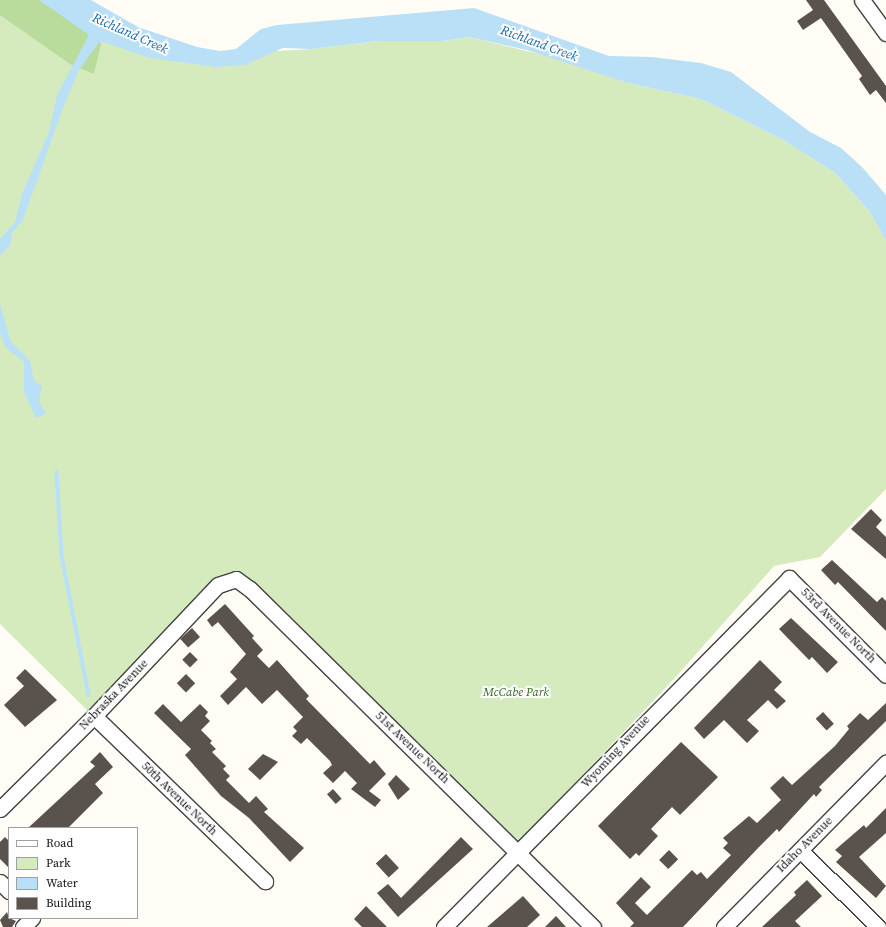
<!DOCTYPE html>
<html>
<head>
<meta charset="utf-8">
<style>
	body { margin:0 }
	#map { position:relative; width:886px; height:927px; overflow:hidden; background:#fffdf5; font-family:"Source Serif 4",serif }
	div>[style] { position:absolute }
	.green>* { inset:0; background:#d5ebbd }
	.forest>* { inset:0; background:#b9dc9c }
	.water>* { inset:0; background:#b9e0f7 }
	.stream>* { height:3.5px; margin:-1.75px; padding:0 1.75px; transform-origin:1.75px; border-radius:1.75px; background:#b9e0f7 }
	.building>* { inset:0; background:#5a524d; transform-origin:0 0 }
	.roads { filter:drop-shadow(1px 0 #444) drop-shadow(-1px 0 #444) drop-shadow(0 1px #444) drop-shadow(0 -1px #444) }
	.minor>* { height:15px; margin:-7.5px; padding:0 7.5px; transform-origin:7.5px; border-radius:7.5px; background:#fff }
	span { translate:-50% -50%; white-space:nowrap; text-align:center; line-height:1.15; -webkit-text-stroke:4px #fff; paint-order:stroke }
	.street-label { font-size:12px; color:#111 }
	.park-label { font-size:12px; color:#2f6b1f; font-style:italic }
	.water-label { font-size:13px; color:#1768a6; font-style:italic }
	.legend { position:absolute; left:8px; top:827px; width:130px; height:92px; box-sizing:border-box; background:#fff; border:1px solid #a0a0a0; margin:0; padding:5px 7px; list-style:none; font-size:12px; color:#111 }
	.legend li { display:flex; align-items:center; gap:8px; height:20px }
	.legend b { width:20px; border:1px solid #a0a0a0 }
</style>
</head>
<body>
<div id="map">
	<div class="green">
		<div style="clip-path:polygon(0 0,42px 0,150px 58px,312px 49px,378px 41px,443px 41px,469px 37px,556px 58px,628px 83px,701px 99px,785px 141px,835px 173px,870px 212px,886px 241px,886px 489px,820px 557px,774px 566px,673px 680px,519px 842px,361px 689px,231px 574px,218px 578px,88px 711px,0 624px)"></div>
	</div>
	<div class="forest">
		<div style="clip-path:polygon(0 0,79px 0,101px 44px,94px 74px,70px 64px,0 15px)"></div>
	</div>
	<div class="water">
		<div style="clip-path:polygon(39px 0,91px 0,138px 27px,197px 47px,220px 51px,236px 49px,261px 29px,277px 25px,474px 8px,609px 56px,652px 57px,701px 63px,731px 72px,810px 132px,841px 148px,862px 167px,886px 195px,886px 241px,870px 212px,835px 173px,785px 141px,701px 99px,628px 83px,527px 50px,469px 37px,443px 41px,378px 41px,312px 49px,283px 48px,245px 65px,216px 67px,150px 58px,100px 41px,79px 70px,63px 108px,23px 220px,12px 233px,10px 246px,0 255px,0 239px,15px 222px,23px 191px,49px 132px,57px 95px,89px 35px)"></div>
		<div style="clip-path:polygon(0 304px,11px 342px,30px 361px,34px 380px,42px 387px,39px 401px,46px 414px,36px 418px,24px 392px,24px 362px,6px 348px,0 334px)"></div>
	</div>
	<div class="stream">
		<div style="left:57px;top:472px;width:84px;rotate:86.6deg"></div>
		<div style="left:62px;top:556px;width:142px;rotate:79deg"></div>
	</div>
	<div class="building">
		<div style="clip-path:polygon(806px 0,824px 0,886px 86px,886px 103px,876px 90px,870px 95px,859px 79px,862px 76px,821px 18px,803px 30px,797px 21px,813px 10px)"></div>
		<div style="clip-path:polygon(871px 509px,882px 520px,876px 527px,886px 537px,886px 559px,851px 529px)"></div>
		<div style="clip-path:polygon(832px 560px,877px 602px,882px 597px,886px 601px,886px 631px,838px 582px,835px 585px,821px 570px)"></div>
		<div style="clip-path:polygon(225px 604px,254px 636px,252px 638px,263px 650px,257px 656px,269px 668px,277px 660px,309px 696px,306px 699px,370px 764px,374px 760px,386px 774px,369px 791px,381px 800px,375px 807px,351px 789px,357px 783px,345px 771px,333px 783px,323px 773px,332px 765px,330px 761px,307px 738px,301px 744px,292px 736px,297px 731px,293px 727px,303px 717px,277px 690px,262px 704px,246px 687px,228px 705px,220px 696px,237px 679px,230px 672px,246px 654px,218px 622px,212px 627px,207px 620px)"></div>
		<div style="clip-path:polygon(791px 618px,838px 662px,827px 673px,812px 657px,809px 660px,779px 629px)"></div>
		<div style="left:192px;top:628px;width:12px;height:16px;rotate:48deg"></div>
		<div style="left:190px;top:652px;width:11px;height:11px;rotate:45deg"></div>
		<div style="clip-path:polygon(760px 660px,782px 682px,774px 690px,786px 701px,777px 709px,768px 700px,747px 720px,759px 731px,747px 743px,724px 720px,704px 739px,694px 728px)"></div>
		<div style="clip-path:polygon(25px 669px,57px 700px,25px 727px,4px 705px,24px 686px,16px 678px)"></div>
		<div style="left:186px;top:674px;width:13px;height:13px;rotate:45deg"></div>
		<div style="clip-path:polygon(886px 703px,886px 721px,819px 787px,822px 790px,816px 797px,814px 794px,779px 832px,777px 829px,759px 847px,683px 927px,630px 927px,634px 923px,616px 903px,641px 877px,651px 887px,635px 903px,647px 915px,692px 870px,697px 875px,701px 872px,707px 879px,731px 855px,723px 848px,728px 843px,723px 838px,749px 816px,757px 823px,781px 800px,770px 788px,783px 776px,792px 785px,835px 746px,849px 729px,847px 726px,860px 713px,868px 720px)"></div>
		<div style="clip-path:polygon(163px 704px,181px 722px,200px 704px,208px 712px,205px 716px,210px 721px,201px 730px,212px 741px,210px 743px,216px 749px,212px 752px,226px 766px,223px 769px,230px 776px,226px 780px,249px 803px,256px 796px,268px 809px,264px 812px,304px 848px,290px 862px,249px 818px,221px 796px,185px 755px,191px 749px,154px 713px)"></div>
		<div style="left:823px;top:712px;width:16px;height:10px;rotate:47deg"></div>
		<div style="clip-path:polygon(681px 742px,718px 777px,680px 815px,672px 807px,651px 829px,658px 836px,639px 856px,636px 853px,630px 859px,598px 826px)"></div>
		<div style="clip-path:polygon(100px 752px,113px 767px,95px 784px,103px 793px,68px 828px,28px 828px,95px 766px,90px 762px)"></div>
		<div style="clip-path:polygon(263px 754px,278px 762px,260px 780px,248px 769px)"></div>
		<div style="clip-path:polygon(396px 775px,410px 789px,398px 800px,388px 784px)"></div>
		<div style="left:333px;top:789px;width:13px;height:8px;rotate:48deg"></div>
		<div style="clip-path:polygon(886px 808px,886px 833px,859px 857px,886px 886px,876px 898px,836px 862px,842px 856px,835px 850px,864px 825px,866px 828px)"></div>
		<div style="clip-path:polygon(5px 837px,9px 841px,9px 868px,0 859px,0 842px)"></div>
		<div style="clip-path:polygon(461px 837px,473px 849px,398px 917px,377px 893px,388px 884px,401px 898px)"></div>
		<div style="left:669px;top:850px;width:13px;height:14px;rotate:45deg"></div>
		<div style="left:386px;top:854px;width:19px;height:14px;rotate:47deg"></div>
		<div style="clip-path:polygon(807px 880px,822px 896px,795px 921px,801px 927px,762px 927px,796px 895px,794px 892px)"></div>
		<div style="clip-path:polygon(523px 896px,540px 915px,527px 927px,487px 927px)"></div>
		<div style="clip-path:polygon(366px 906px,387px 927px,362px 927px,354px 919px)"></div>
		<div style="clip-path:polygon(7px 912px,9px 918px,16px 921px,12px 927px,3px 927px,0 920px)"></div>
		<div style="clip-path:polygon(556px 916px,566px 927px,545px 927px)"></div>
	</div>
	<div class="roads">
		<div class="minor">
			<div style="left:862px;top:0;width:41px;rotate:54deg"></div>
			<div style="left:94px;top:716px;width:238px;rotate:44deg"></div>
			<div style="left:0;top:809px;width:132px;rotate:-44.7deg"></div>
			<div style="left:94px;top:716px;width:180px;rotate:-46.6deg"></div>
			<div style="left:218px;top:585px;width:19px;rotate:-18deg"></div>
			<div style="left:236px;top:579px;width:17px;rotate:36deg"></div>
			<div style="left:250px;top:589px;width:482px;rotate:44.6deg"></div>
			<div style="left:800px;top:850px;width:110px;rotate:44.6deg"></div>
			<div style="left:0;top:882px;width:13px;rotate:45deg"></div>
			<div style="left:23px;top:927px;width:13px;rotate:-45deg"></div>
			<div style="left:444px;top:927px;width:491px;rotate:-45.3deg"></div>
			<div style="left:789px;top:578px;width:137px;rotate:45deg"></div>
			<div style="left:724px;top:927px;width:231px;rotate:-45.4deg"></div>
		</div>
	</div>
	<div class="street-label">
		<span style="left:838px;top:626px;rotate:45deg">53rd Avenue North</span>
		<span style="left:114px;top:695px;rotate:-46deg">Nebraska Avenue</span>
		<span style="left:412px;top:748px;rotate:44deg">51st Avenue North</span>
		<span style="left:616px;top:752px;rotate:-47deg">Wyoming Avenue</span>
		<span style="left:179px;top:799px;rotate:44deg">50th Avenue North</span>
		<span style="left:805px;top:845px;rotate:-45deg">Idaho Avenue</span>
	</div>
	<div class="park-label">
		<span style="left:516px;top:693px">McCabe Park</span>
	</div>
	<div class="water-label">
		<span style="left:130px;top:34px;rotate:24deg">Richland Creek</span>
		<span style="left:539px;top:44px;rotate:20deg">Richland Creek</span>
	</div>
	<ul class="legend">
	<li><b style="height:5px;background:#fff"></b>Road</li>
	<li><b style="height:11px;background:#d5ebbd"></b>Park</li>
	<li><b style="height:11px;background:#b9e0f7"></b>Water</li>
	<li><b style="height:11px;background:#5a524d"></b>Building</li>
	</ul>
</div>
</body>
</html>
